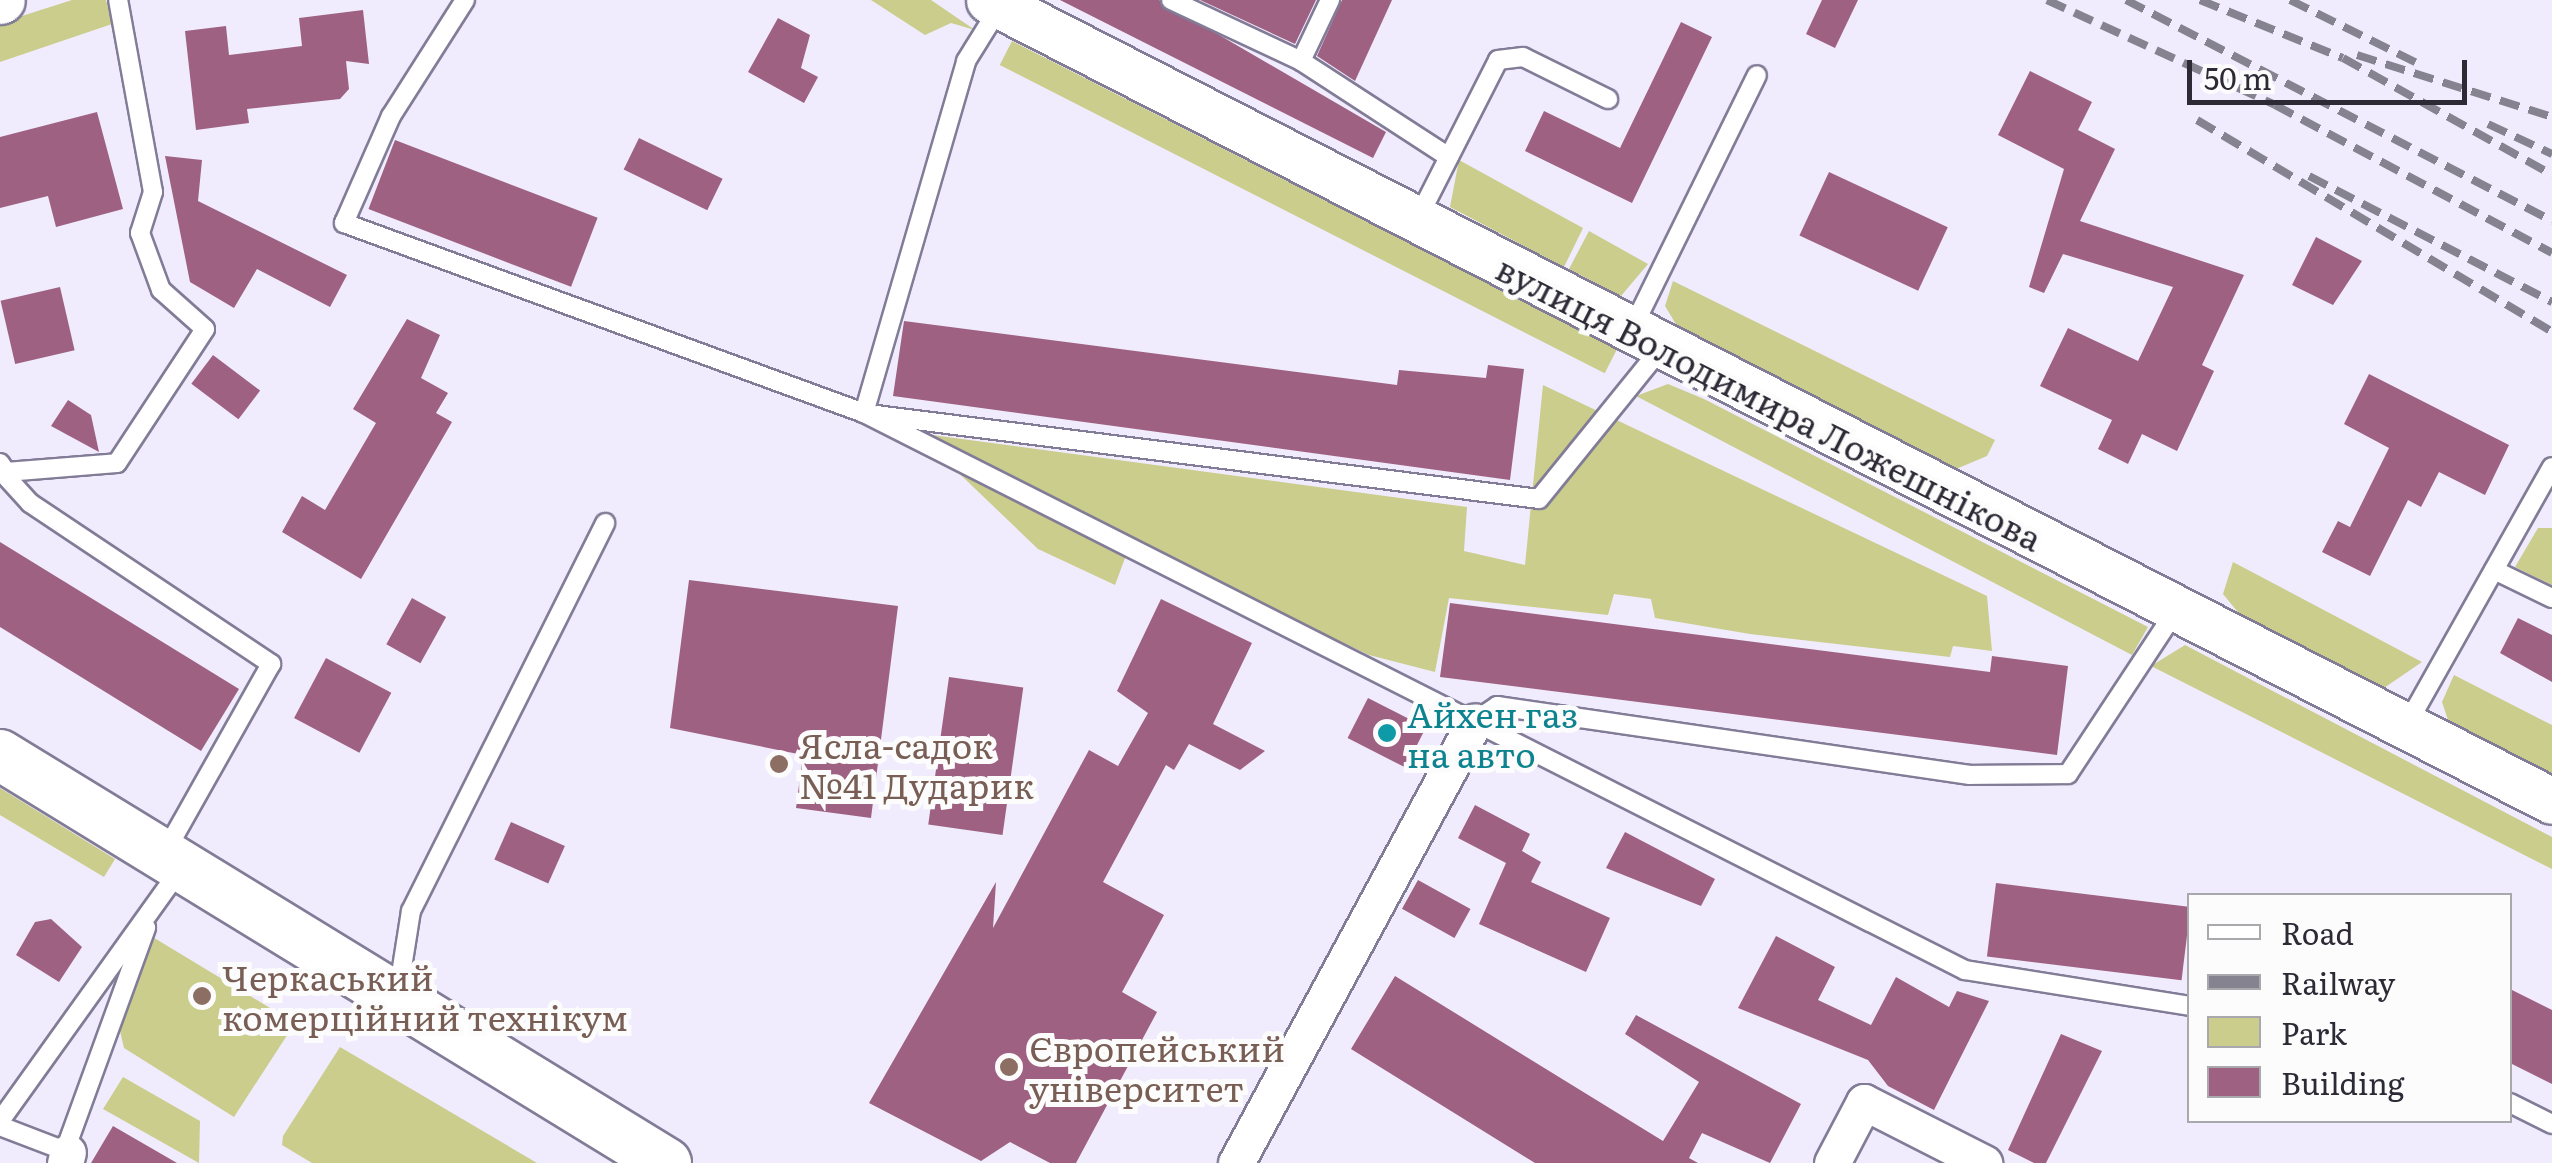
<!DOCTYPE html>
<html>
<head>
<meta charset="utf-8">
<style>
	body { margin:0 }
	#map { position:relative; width:2552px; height:1163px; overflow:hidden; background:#f0ecfe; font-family:Literata,serif }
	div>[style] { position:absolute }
	.green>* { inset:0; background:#cacd8c; transform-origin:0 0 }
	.building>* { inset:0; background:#9e6182; transform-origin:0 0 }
	.roads { filter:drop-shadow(2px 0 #827c97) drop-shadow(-2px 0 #827c97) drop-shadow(0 2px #827c97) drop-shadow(0 -2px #827c97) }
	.service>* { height:18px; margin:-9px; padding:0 9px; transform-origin:9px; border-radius:9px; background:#fff }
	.minor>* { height:35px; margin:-17.5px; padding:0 17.5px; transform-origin:17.5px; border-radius:17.5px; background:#fff }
	.tertiary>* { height:45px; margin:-22.5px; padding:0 22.5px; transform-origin:22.5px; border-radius:22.5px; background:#fff }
	.secondary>* { height:50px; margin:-25px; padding:0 25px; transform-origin:25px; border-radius:25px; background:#fff }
	.rail>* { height:8px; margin-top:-4px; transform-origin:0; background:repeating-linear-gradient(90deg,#868391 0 20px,transparent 0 30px) }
	.dots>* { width:28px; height:28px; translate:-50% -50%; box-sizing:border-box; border:5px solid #fcfcfc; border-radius:50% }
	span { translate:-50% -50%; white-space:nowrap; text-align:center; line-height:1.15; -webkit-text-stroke:10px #fcfcfc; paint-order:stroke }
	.street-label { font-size:35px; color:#2d2a36 }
	.culture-label { font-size:35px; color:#0d838f }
	.left { translate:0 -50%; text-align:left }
	.education-label { font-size:35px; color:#785e54 }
	.legend { position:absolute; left:2187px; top:893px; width:325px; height:230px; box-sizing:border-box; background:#fcfcfc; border:2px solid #a9a8ad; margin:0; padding:12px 18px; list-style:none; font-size:30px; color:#2d2a36 }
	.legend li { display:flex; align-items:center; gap:20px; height:50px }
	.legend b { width:50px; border:2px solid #a9a8ad }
	.scale { position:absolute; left:2187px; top:60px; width:280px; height:45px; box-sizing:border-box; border:5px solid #2d2a36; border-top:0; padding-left:12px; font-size:30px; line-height:35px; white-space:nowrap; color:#2d2a36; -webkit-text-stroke:8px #fcfcfc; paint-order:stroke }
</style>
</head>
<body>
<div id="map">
	<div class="green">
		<div style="clip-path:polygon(72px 0,106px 0,112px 24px,0 62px,0 23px)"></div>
		<div style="clip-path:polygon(871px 0,931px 0,975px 30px,951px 23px,925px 35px)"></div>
		<div style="left:1012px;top:41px;width:679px;height:27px;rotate:27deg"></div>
		<div style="clip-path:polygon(1459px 160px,1583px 228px,1564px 267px,1450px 207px)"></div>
		<div style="clip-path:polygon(1589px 231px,1648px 264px,1621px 296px,1569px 269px)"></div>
		<div style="clip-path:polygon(1673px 281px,1995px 440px,1987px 456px,1956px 469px,1677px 326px,1665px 306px)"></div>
		<div style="clip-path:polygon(1668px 384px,1704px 399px,2148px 627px,2132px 655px,1636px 396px)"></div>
		<div style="clip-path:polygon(1543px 385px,1987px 596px,1992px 651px,1953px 646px,1950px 657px,1750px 634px,1655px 618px,1651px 599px,1614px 594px,1608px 615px,1449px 598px,1435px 672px,1369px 655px,1131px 542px,1115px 585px,1038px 549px,917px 433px,1467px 507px,1464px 551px,1525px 565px)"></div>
		<div style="clip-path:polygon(2538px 528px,2552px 528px,2552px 585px,2515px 567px)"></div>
		<div style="clip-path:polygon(2233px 562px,2422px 662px,2384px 688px,2242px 617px,2223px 594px)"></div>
		<div style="clip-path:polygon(2185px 645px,2552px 837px,2552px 869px,2151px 666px)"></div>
		<div style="clip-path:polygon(2454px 675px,2552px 725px,2552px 777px,2448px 720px,2442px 702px)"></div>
		<div style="clip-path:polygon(0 788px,115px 859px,104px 877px,0 815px)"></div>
		<div style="clip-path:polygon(151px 936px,295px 1023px,234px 1117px,124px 1048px,120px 1031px)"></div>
		<div style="clip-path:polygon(340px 1047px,537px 1163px,312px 1163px,282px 1145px,283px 1136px)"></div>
		<div style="clip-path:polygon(123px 1077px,200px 1121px,199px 1163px,103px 1109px)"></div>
	</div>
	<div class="building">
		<div style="clip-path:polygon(1060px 0,1159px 0,1386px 132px,1373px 158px)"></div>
		<div style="clip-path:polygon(1200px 0,1316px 0,1295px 44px)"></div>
		<div style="clip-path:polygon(1342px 0,1392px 0,1355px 81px,1317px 56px)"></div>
		<div style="clip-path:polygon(1822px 0,1858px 0,1835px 48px,1806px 34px)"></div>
		<div style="clip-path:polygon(363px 10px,369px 64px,346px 61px,349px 89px,340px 99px,247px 109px,249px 123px,196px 130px,185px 31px,226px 26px,229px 55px,302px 46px,299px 18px)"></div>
		<div style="clip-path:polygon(778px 18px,810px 35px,801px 68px,818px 77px,804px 103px,748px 72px)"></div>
		<div style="clip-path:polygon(1681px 22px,1712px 37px,1632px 203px,1525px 151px,1544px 111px,1620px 148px)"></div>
		<div style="clip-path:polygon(2030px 71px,2092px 102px,2078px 130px,2115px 149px,2080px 221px,2244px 275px,2202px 365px,2214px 371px,2177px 451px,2142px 434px,2128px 464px,2098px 449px,2112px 420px,2040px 386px,2068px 328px,2138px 361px,2173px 287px,2063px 254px,2044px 293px,2029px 287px,2064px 169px,1998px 135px)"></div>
		<div style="clip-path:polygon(97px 112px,123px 209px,56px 227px,48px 196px,0 208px,0 137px)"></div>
		<div style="left:639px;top:138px;width:93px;height:35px;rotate:26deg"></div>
		<div style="left:395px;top:140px;width:217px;height:74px;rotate:21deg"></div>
		<div style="clip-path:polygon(165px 156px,202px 160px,198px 201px,347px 275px,330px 307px,257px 269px,234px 308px,190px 282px)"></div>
		<div style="left:1829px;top:172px;width:131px;height:70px;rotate:25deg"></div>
		<div style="clip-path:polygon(2316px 237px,2362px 261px,2333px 305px,2292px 285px)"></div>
		<div style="left:60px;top:287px;width:65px;height:61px;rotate:77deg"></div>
		<div style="clip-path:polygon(407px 319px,440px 335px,421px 378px,448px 393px,436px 413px,452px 422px,361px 579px,282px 532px,302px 496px,325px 510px,376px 423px,353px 409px)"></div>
		<div style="clip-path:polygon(904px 321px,1397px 385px,1399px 370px,1486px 378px,1488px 365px,1524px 369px,1510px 480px,893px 396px)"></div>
		<div style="left:213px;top:355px;width:59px;height:36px;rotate:37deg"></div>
		<div style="clip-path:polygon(2369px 374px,2509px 445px,2485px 495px,2439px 472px,2421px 507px,2408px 500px,2370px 576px,2322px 552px,2338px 521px,2350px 527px,2389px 448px,2344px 424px)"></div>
		<div style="clip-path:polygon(68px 400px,91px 415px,99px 452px,51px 426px)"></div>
		<div style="clip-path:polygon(0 542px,239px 689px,201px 751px,0 627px)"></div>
		<div style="clip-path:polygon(689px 580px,898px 606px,871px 818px,796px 808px,803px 755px,670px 728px)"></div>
		<div style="left:412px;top:598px;width:39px;height:53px;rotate:29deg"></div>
		<div style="clip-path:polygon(1161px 599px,1252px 643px,1213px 724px,1265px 751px,1240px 770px,1189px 744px,1174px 770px,1166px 765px,1103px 882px,1164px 915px,1122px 992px,1157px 1012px,1076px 1163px,1050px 1163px,1010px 1142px,981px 1161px,869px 1103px,996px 882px,993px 928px,1089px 750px,1118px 766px,1148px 713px,1117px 691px)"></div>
		<div style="clip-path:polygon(1450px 603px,1990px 672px,1992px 656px,2068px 666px,2057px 755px,1440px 677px)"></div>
		<div style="clip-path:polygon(2518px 618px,2552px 635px,2552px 682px,2500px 653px)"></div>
		<div style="left:326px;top:658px;width:74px;height:68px;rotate:28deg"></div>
		<div style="left:949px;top:677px;width:75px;height:149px;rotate:8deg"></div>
		<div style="left:1368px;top:698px;width:65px;height:45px;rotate:27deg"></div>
		<div style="clip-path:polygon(1475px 805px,1530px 834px,1522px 851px,1541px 862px,1531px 882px,1610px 918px,1586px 972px,1479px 924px,1506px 863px,1458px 838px)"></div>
		<div style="left:511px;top:822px;width:59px;height:41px;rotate:24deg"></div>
		<div style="clip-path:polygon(1625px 832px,1715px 879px,1701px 906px,1606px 868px)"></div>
		<div style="left:1418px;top:880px;width:60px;height:33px;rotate:29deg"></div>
		<div style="left:1996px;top:883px;width:196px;height:74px;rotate:7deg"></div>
		<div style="clip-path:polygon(51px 919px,82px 947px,59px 982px,16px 955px,35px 922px)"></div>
		<div style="clip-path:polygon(1776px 936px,1835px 967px,1818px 1000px,1871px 1025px,1896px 977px,1949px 1007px,1957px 991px,1989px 1001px,1934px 1110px,1888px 1086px,1868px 1060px,1738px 1008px)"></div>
		<div style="clip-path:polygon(1395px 976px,1663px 1141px,1699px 1082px,1625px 1034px,1636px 1015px,1801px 1104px,1770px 1163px,1702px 1133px,1689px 1158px,1698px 1163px,1535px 1163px,1351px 1049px)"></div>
		<div style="clip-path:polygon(2510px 989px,2552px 1010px,2552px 1084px,2510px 1063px)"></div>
		<div style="clip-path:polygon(2061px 1034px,2102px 1051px,2046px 1163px,2034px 1163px,2008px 1150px)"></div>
		<div style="clip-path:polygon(113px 1126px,177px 1163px,91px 1163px)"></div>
	</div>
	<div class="roads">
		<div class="service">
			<div style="left:465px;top:0;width:138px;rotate:122.5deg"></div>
			<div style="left:391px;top:116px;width:117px;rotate:113.7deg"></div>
			<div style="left:344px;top:223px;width:554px;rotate:20.07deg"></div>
			<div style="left:864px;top:413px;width:1234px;rotate:26.84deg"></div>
			<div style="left:1965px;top:970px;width:228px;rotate:9.1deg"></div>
			<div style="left:1171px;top:0;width:144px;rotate:25.1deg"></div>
			<div style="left:1301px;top:61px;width:176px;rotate:33deg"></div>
			<div style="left:1301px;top:61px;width:68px;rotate:-64.6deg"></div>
			<div style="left:1417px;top:220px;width:179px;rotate:-63.1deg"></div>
			<div style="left:1498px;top:60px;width:25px;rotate:-7deg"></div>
			<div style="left:1523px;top:57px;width:95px;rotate:26.3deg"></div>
			<div style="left:1631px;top:331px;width:285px;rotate:-63.8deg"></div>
			<div style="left:864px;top:413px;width:366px;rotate:-73.8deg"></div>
			<div style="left:966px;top:61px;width:62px;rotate:-58.1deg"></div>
			<div style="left:876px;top:415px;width:668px;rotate:7.22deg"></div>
			<div style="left:1539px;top:499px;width:196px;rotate:-51deg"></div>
			<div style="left:0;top:463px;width:11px;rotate:56deg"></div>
			<div style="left:6px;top:472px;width:111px;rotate:-4.6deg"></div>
			<div style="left:117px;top:463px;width:160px;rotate:-56.7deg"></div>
			<div style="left:205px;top:329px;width:59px;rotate:-138.4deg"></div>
			<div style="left:161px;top:290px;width:61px;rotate:-110.2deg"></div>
			<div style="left:140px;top:233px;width:43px;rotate:-72.4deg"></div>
			<div style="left:153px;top:192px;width:195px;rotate:-100.3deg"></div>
			<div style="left:0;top:470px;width:45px;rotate:47.7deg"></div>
			<div style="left:30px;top:503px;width:290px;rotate:33.7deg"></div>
			<div style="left:271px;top:664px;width:214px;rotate:119.4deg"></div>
			<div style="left:2494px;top:570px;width:64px;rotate:25.8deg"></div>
			<div style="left:1475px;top:721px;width:27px;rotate:-34deg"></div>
			<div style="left:1497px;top:706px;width:478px;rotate:8.3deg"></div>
			<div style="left:1970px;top:775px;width:98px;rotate:-0.6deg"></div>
			<div style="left:2068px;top:774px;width:196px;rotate:-56.6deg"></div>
			<div style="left:2406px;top:726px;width:297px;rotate:-60.6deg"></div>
			<div style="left:398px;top:993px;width:83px;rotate:-81deg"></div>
			<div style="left:411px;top:911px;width:434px;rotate:-63.4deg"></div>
			<div style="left:2510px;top:1103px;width:47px;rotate:26.6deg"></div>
			<div style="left:0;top:1121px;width:307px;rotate:-54.4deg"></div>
			<div style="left:0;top:1126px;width:73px;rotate:20.9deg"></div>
			<div style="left:63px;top:1156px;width:243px;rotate:-70deg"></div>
		</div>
		<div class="minor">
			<div style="left:65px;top:1163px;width:11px;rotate:-75deg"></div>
			<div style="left:1236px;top:1163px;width:502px;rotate:-61.6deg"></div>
			<div style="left:1832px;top:1163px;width:69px;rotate:-62.3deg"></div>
			<div style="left:1864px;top:1102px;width:135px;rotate:26.9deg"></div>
		</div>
		<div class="tertiary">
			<div style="left:989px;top:0;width:1756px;rotate:27.13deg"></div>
			<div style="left:0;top:1px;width:2px;rotate:-27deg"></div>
		</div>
		<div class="secondary">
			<div style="left:0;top:755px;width:781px;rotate:31.49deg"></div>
		</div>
	</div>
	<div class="rail">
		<div style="left:2047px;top:0;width:251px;rotate:24.7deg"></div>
		<div style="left:2275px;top:105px;width:314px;rotate:28.1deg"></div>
		<div style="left:2126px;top:0;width:480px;rotate:27.4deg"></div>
		<div style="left:2200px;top:0;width:154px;rotate:22.1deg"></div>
		<div style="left:2343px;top:58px;width:240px;rotate:29.2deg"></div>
		<div style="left:2290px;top:0;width:140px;rotate:26.4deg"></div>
		<div style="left:2357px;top:55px;width:205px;rotate:17.6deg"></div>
		<div style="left:2197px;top:120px;width:413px;rotate:30.8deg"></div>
		<div style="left:2488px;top:124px;width:71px;rotate:25.1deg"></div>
		<div style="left:2309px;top:176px;width:274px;rotate:27.4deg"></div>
	</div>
	<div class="dots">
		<div style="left:1387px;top:733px;background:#0f9aa8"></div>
		<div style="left:779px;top:764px;background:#8d6e63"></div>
		<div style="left:202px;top:996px;background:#8d6e63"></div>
		<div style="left:1009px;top:1067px;background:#8d6e63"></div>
	</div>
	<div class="street-label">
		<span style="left:1770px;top:402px;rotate:27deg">вулиця Володимира Ложешнікова</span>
	</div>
	<div class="culture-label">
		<span class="left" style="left:1407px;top:733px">Айхен газ<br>на авто</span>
	</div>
	<div class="education-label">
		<span class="left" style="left:799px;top:764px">Ясла-садок<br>№41 Дударик</span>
		<span class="left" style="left:222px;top:996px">Черкаський<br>комерційний технікум</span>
		<span class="left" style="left:1029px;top:1067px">Європейський<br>університет</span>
	</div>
	<ul class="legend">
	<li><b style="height:12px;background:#fff"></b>Road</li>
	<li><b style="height:12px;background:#868391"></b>Railway</li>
	<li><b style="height:28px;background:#cacd8c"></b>Park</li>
	<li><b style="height:28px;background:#9e6182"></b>Building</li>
	</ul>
	<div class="scale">50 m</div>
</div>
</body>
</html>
